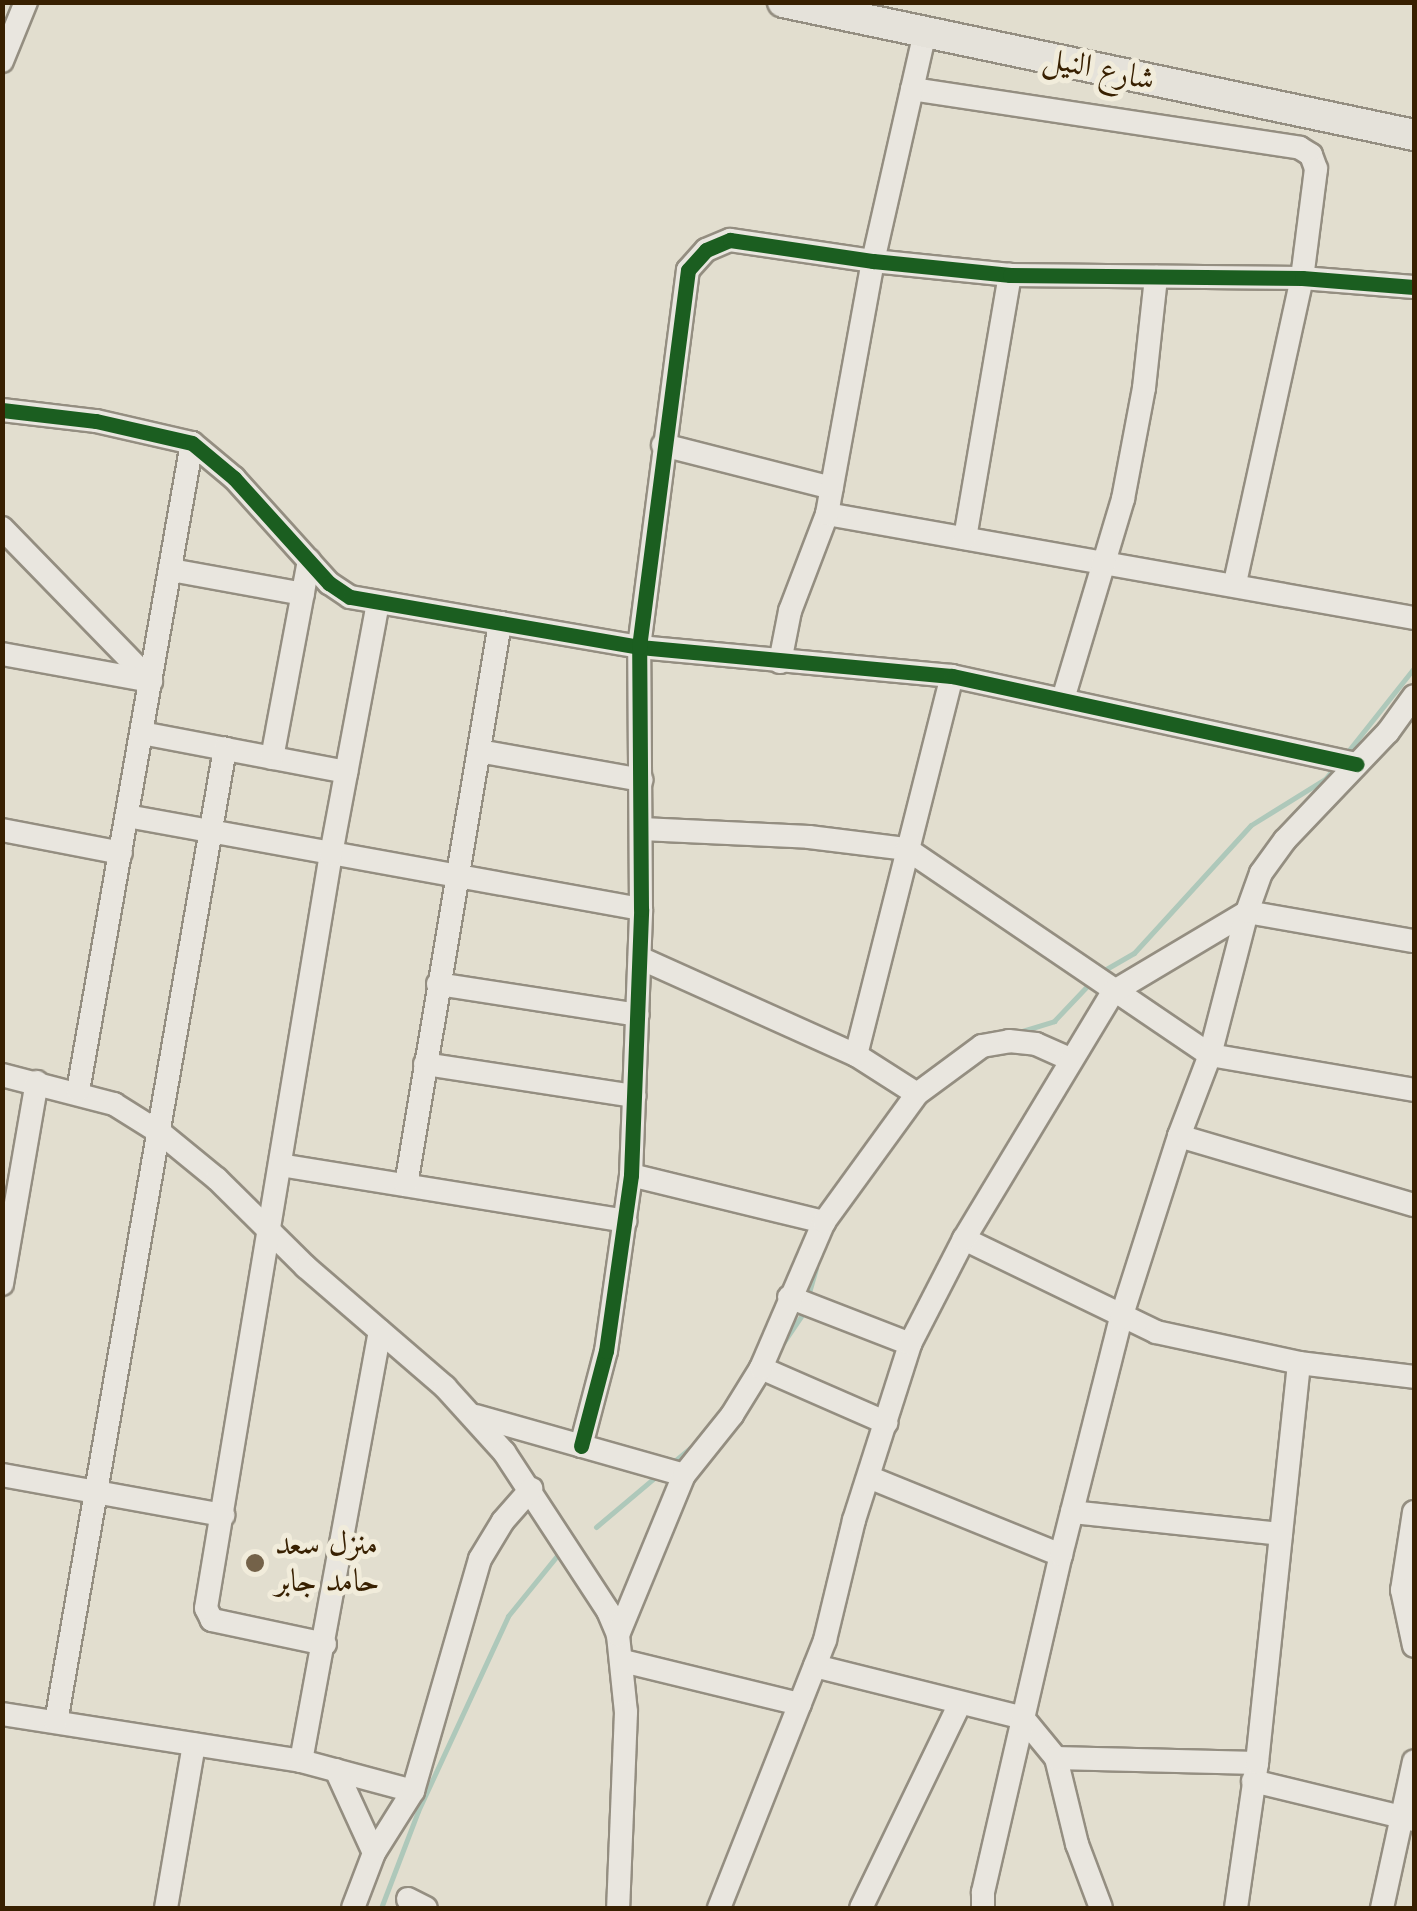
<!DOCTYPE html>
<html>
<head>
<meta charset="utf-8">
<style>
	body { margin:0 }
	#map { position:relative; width:1417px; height:1911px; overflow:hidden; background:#e2decf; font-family:Cardo,Amiri,serif }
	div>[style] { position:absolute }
	.stream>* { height:5px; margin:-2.5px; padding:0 2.5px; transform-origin:2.5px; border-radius:2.5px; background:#aec8ba }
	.roads { filter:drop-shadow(2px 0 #948e81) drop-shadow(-2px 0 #948e81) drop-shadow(0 2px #948e81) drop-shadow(0 -2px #948e81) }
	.minor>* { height:22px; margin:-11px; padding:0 11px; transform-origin:11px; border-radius:11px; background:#e9e6df }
	.major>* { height:30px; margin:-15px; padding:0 15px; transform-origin:15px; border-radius:15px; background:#e5e2da }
	.cycleway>* { height:15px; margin:-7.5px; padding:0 7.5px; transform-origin:7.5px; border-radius:7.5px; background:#1b5e20 }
	.dots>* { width:28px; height:28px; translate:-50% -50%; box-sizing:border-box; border:5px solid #f1ecdb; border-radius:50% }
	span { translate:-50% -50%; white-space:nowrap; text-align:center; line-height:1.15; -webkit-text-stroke:10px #f1ecdb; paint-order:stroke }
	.street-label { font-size:32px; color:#382001 }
	.poi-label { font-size:32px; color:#382001 }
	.left { translate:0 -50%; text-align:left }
	.frame { position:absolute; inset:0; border:5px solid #382001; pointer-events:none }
</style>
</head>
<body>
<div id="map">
	<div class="stream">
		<div style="left:1345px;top:755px;width:111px;rotate:-51.6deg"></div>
		<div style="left:1101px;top:972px;width:38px;rotate:-30deg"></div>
		<div style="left:1134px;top:953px;width:173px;rotate:-47.6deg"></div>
		<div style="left:1251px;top:825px;width:87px;rotate:-31.9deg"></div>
		<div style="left:1325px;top:779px;width:16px;rotate:-50deg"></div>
		<div style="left:1019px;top:1032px;width:37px;rotate:-17deg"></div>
		<div style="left:1054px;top:1021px;width:52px;rotate:-46.5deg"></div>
		<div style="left:808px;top:1296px;width:29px;rotate:-74deg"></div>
		<div style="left:783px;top:1343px;width:37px;rotate:-56deg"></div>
		<div style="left:671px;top:1464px;width:34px;rotate:-40deg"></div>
		<div style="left:596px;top:1527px;width:82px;rotate:-40.1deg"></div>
		<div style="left:381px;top:1908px;width:104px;rotate:-69.1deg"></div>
		<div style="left:418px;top:1811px;width:215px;rotate:-65.2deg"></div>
		<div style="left:508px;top:1616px;width:82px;rotate:-50.9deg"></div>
	</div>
	<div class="roads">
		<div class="minor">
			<div style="left:2px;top:61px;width:64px;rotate:-67.9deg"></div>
			<div style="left:912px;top:89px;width:392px;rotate:8.6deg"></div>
			<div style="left:1300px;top:148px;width:13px;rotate:32deg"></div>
			<div style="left:1311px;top:155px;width:15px;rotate:70deg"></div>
			<div style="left:1316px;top:169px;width:110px;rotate:97.3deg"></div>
			<div style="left:1302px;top:278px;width:313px;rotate:102.4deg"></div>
			<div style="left:2px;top:410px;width:95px;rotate:6.7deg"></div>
			<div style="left:96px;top:421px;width:98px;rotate:12.9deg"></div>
			<div style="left:192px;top:443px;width:55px;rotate:39.8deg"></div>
			<div style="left:234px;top:478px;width:142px;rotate:47.9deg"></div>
			<div style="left:329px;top:583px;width:25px;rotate:34deg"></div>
			<div style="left:350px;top:597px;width:293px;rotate:9.8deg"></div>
			<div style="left:639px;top:647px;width:314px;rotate:5.3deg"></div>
			<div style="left:952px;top:676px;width:414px;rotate:12.3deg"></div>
			<div style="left:663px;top:445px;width:174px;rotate:14.3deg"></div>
			<div style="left:827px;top:514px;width:596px;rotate:10.05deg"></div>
			<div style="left:2px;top:528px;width:214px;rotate:45.8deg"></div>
			<div style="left:965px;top:538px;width:267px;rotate:-80.3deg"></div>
			<div style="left:171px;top:570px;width:134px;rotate:10.3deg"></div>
			<div style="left:2px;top:654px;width:151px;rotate:10.3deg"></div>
			<div style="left:780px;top:662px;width:52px;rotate:-78.9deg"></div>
			<div style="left:790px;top:611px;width:104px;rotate:-69.1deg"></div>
			<div style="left:827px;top:514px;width:257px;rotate:-79.7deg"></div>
			<div style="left:873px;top:261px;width:235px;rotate:-77.2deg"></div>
			<div style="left:1063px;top:699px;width:209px;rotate:-73.3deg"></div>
			<div style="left:1123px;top:499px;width:113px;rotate:-79.3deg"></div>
			<div style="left:1144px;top:388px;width:112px;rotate:-83.8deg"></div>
			<div style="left:142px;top:733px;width:208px;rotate:10.8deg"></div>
			<div style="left:479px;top:751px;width:165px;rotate:10.1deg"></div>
			<div style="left:272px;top:758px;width:201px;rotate:-79.4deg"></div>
			<div style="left:127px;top:816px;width:522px;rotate:10.26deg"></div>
			<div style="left:642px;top:829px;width:167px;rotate:2.7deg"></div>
			<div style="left:809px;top:837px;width:99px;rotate:7deg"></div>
			<div style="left:907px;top:849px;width:366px;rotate:34.2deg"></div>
			<div style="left:1210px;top:1055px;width:207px;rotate:9.7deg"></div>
			<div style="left:2px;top:830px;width:121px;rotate:10.9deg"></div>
			<div style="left:640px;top:958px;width:237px;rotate:24.2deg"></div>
			<div style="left:856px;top:1055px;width:72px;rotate:32.6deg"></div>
			<div style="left:438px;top:984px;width:202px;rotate:8.8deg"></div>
			<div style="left:856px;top:1055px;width:391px;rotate:-75.8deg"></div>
			<div style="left:425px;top:1064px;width:212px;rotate:8.7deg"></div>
			<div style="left:2px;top:1075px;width:116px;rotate:14.5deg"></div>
			<div style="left:114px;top:1104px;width:57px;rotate:32deg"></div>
			<div style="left:162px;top:1134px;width:71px;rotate:39.3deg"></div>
			<div style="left:217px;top:1179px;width:125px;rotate:44.7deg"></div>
			<div style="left:306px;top:1267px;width:184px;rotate:40.8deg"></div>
			<div style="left:445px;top:1387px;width:88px;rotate:47.8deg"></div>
			<div style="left:504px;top:1452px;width:190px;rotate:56.8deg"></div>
			<div style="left:608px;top:1611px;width:26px;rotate:67deg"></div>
			<div style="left:618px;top:1635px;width:77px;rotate:84.1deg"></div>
			<div style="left:626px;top:1712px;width:196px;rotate:92.3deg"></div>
			<div style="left:78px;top:1091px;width:658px;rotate:-80.02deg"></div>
			<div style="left:1179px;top:1136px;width:245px;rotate:16.4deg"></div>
			<div style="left:280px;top:1165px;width:350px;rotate:9.2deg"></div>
			<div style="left:631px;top:1175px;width:199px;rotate:13.7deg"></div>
			<div style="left:406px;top:1185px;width:570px;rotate:-80.5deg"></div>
			<div style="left:964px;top:1239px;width:213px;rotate:25.8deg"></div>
			<div style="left:1156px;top:1332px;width:146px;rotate:12.2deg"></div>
			<div style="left:1299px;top:1363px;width:116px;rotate:6.9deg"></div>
			<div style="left:2px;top:1284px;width:205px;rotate:-80.2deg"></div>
			<div style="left:789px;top:1297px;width:130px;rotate:21.2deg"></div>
			<div style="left:761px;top:1368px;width:137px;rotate:23.6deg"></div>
			<div style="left:476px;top:1416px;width:216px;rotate:15.8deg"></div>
			<div style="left:581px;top:1446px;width:98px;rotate:-75.3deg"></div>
			<div style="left:606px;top:1351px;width:178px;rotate:-81.9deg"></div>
			<div style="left:631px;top:1175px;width:266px;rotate:-87.8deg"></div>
			<div style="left:641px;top:909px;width:262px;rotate:-90.4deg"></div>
			<div style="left:639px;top:647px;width:380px;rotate:-82.6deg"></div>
			<div style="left:688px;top:270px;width:27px;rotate:-48deg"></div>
			<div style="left:706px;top:250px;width:26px;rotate:-23deg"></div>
			<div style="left:730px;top:240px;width:145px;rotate:8.4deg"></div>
			<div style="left:873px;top:261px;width:138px;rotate:5.8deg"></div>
			<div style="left:1010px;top:275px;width:292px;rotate:0.6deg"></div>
			<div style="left:1302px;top:278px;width:112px;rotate:4.6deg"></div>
			<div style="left:2px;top:1475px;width:225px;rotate:10.3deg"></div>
			<div style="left:871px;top:1478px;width:205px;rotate:22.1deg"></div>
			<div style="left:1072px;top:1512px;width:210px;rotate:6deg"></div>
			<div style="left:1414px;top:1512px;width:79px;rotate:98.7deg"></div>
			<div style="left:1402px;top:1590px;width:57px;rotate:77.9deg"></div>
			<div style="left:618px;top:1635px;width:173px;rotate:-67.6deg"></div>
			<div style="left:684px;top:1475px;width:77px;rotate:-51.3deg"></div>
			<div style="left:732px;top:1415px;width:55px;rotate:-58.3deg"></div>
			<div style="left:761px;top:1368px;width:159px;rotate:-66.7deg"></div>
			<div style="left:824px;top:1222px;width:158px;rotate:-54deg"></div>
			<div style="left:917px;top:1094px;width:81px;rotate:-36.4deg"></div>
			<div style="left:982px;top:1046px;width:27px;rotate:-10deg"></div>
			<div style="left:1009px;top:1041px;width:27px;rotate:6deg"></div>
			<div style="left:1036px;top:1044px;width:39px;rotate:24deg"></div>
			<div style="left:325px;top:1644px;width:116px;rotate:-168deg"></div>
			<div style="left:212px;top:1620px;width:13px;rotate:-117deg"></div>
			<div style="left:206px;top:1608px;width:764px;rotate:-80.59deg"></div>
			<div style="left:331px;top:854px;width:255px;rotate:-79.4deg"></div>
			<div style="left:623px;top:1661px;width:182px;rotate:13.7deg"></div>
			<div style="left:815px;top:1666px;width:214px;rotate:14deg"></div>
			<div style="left:1023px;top:1718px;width:52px;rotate:50.5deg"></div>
			<div style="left:1056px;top:1758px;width:89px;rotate:76.3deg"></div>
			<div style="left:1077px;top:1844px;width:68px;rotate:69.4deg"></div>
			<div style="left:2px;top:1714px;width:303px;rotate:8.9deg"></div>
			<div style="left:301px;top:1761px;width:116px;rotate:15deg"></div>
			<div style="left:56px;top:1722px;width:988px;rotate:-80.15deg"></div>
			<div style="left:1056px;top:1758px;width:201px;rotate:1.4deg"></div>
			<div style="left:301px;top:1761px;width:437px;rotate:-79.6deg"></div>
			<div style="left:336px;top:1770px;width:91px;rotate:65.4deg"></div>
			<div style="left:1253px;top:1781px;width:166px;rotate:13.6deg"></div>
			<div style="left:408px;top:1899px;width:20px;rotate:27deg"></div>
			<div style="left:166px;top:1908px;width:166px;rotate:-80.3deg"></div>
			<div style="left:353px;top:1908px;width:59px;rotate:-69.1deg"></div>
			<div style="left:374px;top:1853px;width:73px;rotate:-57.8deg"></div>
			<div style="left:413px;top:1791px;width:241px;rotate:-73.9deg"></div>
			<div style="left:480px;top:1559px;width:44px;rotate:-58.8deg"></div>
			<div style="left:503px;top:1521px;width:43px;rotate:-48.8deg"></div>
			<div style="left:719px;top:1908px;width:288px;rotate:-68.4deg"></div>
			<div style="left:825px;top:1640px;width:123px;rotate:-76.4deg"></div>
			<div style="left:854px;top:1520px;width:185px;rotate:-72.3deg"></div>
			<div style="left:910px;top:1344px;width:118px;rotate:-62.8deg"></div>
			<div style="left:964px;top:1239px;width:288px;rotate:-58.9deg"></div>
			<div style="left:1113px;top:992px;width:156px;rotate:-30.8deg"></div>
			<div style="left:1247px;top:912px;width:169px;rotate:9.9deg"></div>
			<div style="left:861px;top:1908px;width:225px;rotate:-64.2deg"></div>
			<div style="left:983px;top:1908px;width:16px;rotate:-90deg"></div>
			<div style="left:983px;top:1892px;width:346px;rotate:-77deg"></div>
			<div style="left:1061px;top:1555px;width:244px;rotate:-75.8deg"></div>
			<div style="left:1121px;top:1318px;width:191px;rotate:-72.3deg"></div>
			<div style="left:1179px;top:1136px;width:87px;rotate:-69.1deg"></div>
			<div style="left:1210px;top:1055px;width:148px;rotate:-75.5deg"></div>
			<div style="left:1247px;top:912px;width:41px;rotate:-70.3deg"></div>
			<div style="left:1261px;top:873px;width:41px;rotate:-54deg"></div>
			<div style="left:1285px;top:840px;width:149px;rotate:-46.4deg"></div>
			<div style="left:1388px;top:732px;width:44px;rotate:-54.2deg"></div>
			<div style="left:1236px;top:1908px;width:147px;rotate:-81.8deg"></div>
			<div style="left:1257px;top:1763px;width:402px;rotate:-84deg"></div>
			<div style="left:1382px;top:1908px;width:150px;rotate:-77.7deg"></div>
		</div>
		<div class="major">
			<div style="left:783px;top:2px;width:645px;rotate:11.9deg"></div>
		</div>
	</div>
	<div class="cycleway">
		<div style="left:2px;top:410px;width:95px;rotate:6.7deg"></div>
		<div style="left:96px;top:421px;width:98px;rotate:12.9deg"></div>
		<div style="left:192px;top:443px;width:55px;rotate:39.8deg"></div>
		<div style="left:234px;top:478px;width:142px;rotate:47.9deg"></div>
		<div style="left:329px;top:583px;width:25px;rotate:34deg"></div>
		<div style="left:350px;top:597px;width:293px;rotate:9.8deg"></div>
		<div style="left:639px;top:647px;width:314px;rotate:5.3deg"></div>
		<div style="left:952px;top:676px;width:414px;rotate:12.3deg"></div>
		<div style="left:581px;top:1446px;width:98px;rotate:-75.3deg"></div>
		<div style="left:606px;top:1351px;width:178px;rotate:-81.9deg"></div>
		<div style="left:631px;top:1175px;width:266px;rotate:-87.8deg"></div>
		<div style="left:641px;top:909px;width:262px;rotate:-90.4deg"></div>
		<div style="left:639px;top:647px;width:380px;rotate:-82.6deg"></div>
		<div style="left:688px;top:270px;width:27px;rotate:-48deg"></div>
		<div style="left:706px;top:250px;width:26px;rotate:-23deg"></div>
		<div style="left:730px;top:240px;width:145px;rotate:8.4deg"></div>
		<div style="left:873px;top:261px;width:138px;rotate:5.8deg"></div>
		<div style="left:1010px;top:275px;width:292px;rotate:0.6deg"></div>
		<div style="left:1302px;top:278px;width:112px;rotate:4.6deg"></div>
	</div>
	<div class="dots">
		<div style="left:255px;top:1563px;background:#746249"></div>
	</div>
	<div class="street-label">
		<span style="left:1099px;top:69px;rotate:12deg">شارع النيل</span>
	</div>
	<div class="poi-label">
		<span class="left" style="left:275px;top:1563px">منزل سعد<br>حامد جابر</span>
	</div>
	<div class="frame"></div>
</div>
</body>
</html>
